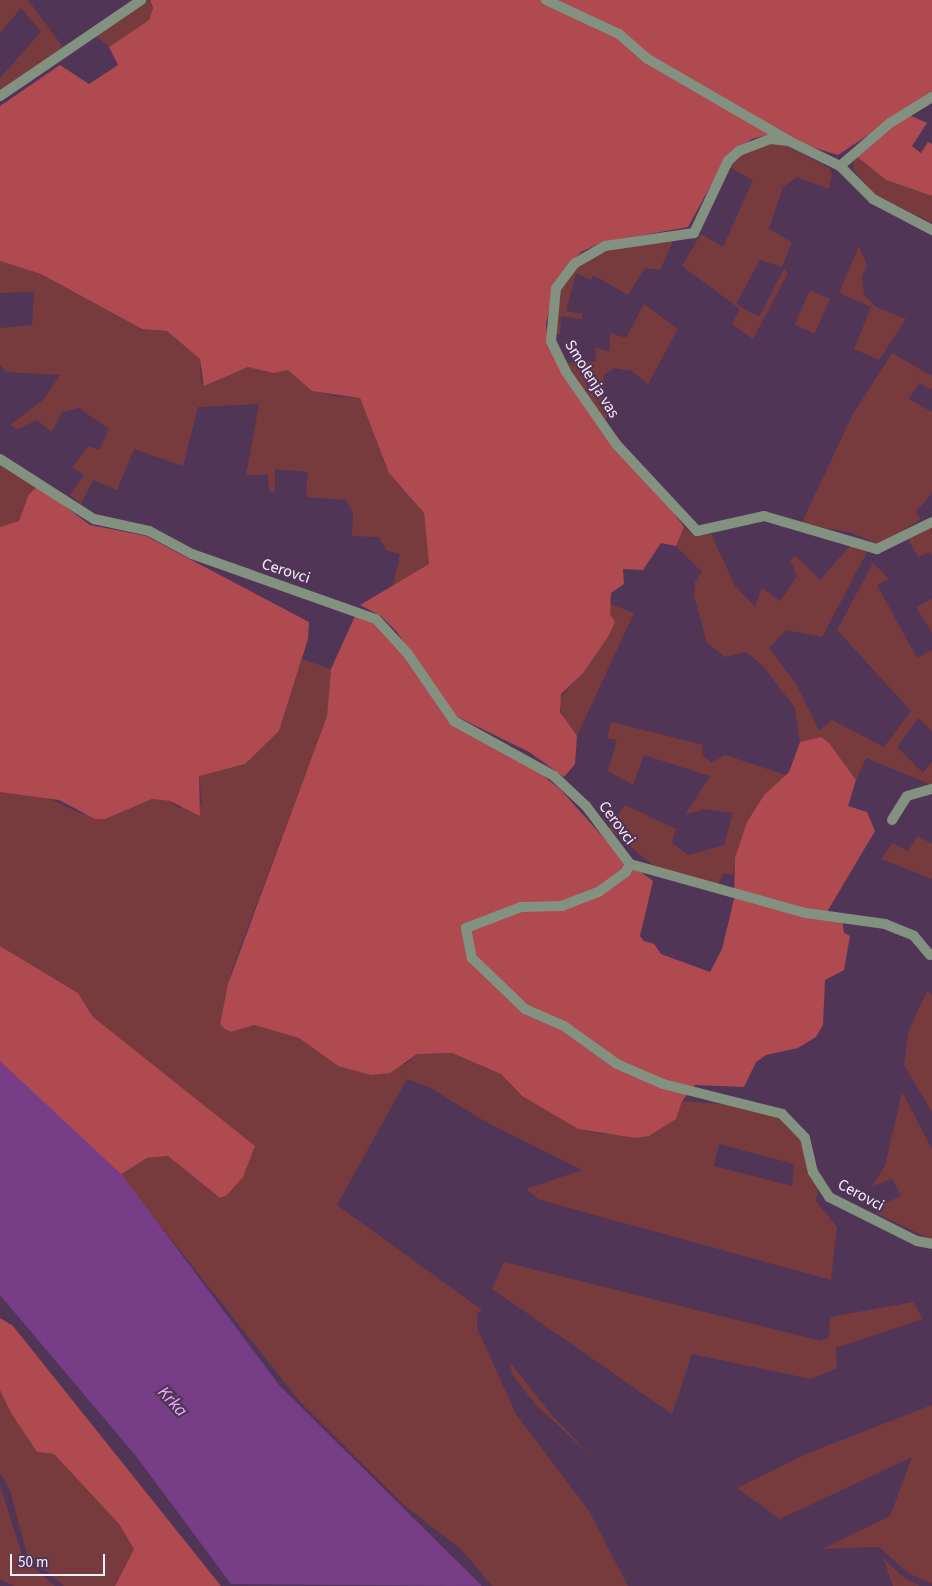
<!DOCTYPE html>
<html>
<head>
<meta charset="utf-8">
<style>
	body { margin:0 }
	#map { position:relative; width:932px; height:1586px; overflow:hidden; background:#503557; font-family:"Source Sans 3",sans-serif }
	div>[style] { position:absolute }
	.green>* { inset:0; background:#773b3d; transform-origin:0 0 }
	.forest>* { inset:0; background:#ae4a50 }
	.water>* { inset:0; background:#783d87 }
	.minor>* { height:10px; margin:-5px; padding:0 5px; transform-origin:5px; border-radius:5px; background:#839180 }
	span { translate:-50% -50%; white-space:nowrap; text-align:center; line-height:1.15; -webkit-text-stroke:4.5px #503557; paint-order:stroke }
	.street-label { font-size:16px; color:#fbf1fd }
	.water-label { font-size:18px; color:#edadfe; font-style:italic }
	.scale { position:absolute; left:10px; top:1554px; width:95px; height:22px; box-sizing:border-box; border:2px solid #fbf1fd; border-top:0; padding-left:6px; font-size:15px; line-height:18px; white-space:nowrap; color:#fbf1fd; -webkit-text-stroke:4px #503557; paint-order:stroke }
</style>
</head>
<body>
<div id="map">
	<div class="green">
		<div style="clip-path:polygon(0 0,28px 0,63px 47px,0 91px,0 78px,41px 32px,21px 8px,0 33px)"></div>
		<div style="clip-path:polygon(149px 0,153px 8px,149px 20px,109px 47px,96px 36px)"></div>
		<div style="clip-path:polygon(777px 141px,829px 168px,832px 174px,829px 189px,797px 177px,783px 187px,769px 229px,792px 242px,782px 267px,760px 260px,736px 304px,759px 317px,784px 269px,788px 273px,753px 339px,732px 324px,740px 309px,682px 266px,701px 234px,723px 247px,753px 180px,729px 167px,738px 154px)"></div>
		<div style="clip-path:polygon(855px 155px,886px 180px,932px 196px,932px 223px,874px 194px,853px 169px)"></div>
		<div style="clip-path:polygon(673px 241px,660px 270px,645px 268px,628px 295px,593px 275px,591px 280px,576px 273px,566px 311px,582px 314px,582px 319px,561px 316px,560px 334px,554px 334px,557px 296px,567px 275px,585px 259px,635px 242px)"></div>
		<div style="clip-path:polygon(859px 246px,867px 266px,862px 276px,864px 295px,876px 307px,906px 319px,879px 360px,854px 349px,871px 307px,839px 293px)"></div>
		<div style="clip-path:polygon(0 261px,41px 274px,142px 329px,167px 331px,200px 359px,201px 383px,210px 384px,226px 373px,248px 367px,272px 373px,288px 370px,298px 374px,306px 386px,333px 396px,360px 398px,389px 473px,424px 513px,429px 564px,393px 586px,400px 554px,386px 550px,379px 537px,352px 536px,353px 512px,346px 500px,306px 497px,308px 472px,275px 469px,275px 492px,269px 491px,268px 475px,246px 475px,259px 404px,198px 407px,183px 466px,134px 449px,117px 490px,93px 480px,81px 504px,70px 495px,84px 475px,72px 467px,89px 446px,99px 450px,109px 429px,79px 408px,62px 412px,52px 432px,37px 420px,18px 429px,10px 425px,44px 399px,60px 375px,6px 372px,0 365px,0 328px,32px 325px,34px 292px,0 293px)"></div>
		<div style="left:810px;top:290px;width:22px;height:38px;rotate:24deg"></div>
		<div style="clip-path:polygon(644px 304px,678px 329px,648px 384px,632px 371px,614px 368px,604px 375px,604px 401px,610px 416px,603px 420px,567px 363px,596px 361px,595px 348px,610px 351px,610px 333px,626px 338px)"></div>
		<div style="clip-path:polygon(892px 353px,932px 376px,932px 390px,919px 383px,909px 399px,932px 412px,932px 493px,916px 512px,921px 519px,881px 545px,849px 532px,801px 524px,853px 414px)"></div>
		<div style="clip-path:polygon(0 464px,38px 486px,29px 494px,19px 521px,0 527px)"></div>
		<div style="clip-path:polygon(684px 527px,694px 535px,711px 534px,735px 586px,755px 607px,762px 588px,780px 601px,797px 576px,790px 560px,796px 556px,820px 580px,850px 546px,855px 544px,867px 552px,822px 637px,786px 630px,769px 648px,797px 685px,819px 731px,832px 720px,884px 747px,911px 711px,837px 630px,873px 563px,889px 579px,877px 585px,917px 658px,932px 650px,932px 731px,918px 718px,897px 747px,923px 773px,932px 762px,932px 785px,866px 758px,856px 780px,821px 737px,800px 742px,795px 708px,763px 666px,746px 652px,725px 657px,707px 643px,694px 596px,695px 582px,702px 572px,676px 546px)"></div>
		<div style="clip-path:polygon(932px 527px,932px 556px,930px 552px,918px 557px,908px 539px)"></div>
		<div style="clip-path:polygon(932px 599px,932px 633px,916px 607px)"></div>
		<div style="clip-path:polygon(610px 604px,634px 613px,577px 736px,564px 720px,558px 702px,608px 637px)"></div>
		<div style="clip-path:polygon(evenodd,302px 659px,331px 669px,327px 716px,232px 970px,220px 1024px,231px 1032px,254px 1025px,299px 1038px,338px 1066px,406px 1064px,417px 1054px,452px 1053px,501px 1074px,522px 1096px,578px 1129px,604px 1134px,649px 1136px,676px 1119px,682px 1101px,737px 1105px,782px 1117px,798px 1133px,818px 1188px,816px 1201px,837px 1227px,831px 1280px,540px 1200px,526px 1189px,582px 1170px,486px 1122px,429px 1087px,407px 1079px,337px 1205px,482px 1310px,477px 1314px,477px 1328px,516px 1414px,589px 1511px,628px 1586px,492px 1586px,461px 1549px,405px 1506px,301px 1403px,120px 1175px,147px 1158px,168px 1156px,220px 1198px,243px 1177px,93px 1017px,78px 993px,0 946px,0 792px,39px 794px,82px 814px,152px 799px,170px 801px,179px 808px,202px 804px,199px 776px,225px 768px,279px 731px,302px 659px,719px 1144px,794px 1164px,792px 1186px,714px 1166px,719px 1144px)"></div>
		<div style="clip-path:polygon(611px 722px,703px 745px,702px 755px,712px 763px,725px 755px,786px 775px,764px 795px,747px 822px,732px 876px,724px 873px,718px 884px,654px 866px,609px 829px,625px 805px,676px 829px,672px 843px,688px 855px,724px 845px,733px 813px,704px 809px,685px 815px,710px 776px,644px 755px,633px 785px,608px 771px,617px 740px,607px 738px)"></div>
		<div style="clip-path:polygon(918px 836px,932px 844px,932px 879px,881px 859px,893px 843px,908px 851px)"></div>
		<div style="clip-path:polygon(927px 991px,932px 995px,932px 1112px,904px 1065px,909px 1030px)"></div>
		<div style="clip-path:polygon(902px 1092px,932px 1149px,932px 1240px,876px 1213px,879px 1206px,901px 1196px,892px 1179px,872px 1186px,885px 1166px)"></div>
		<div style="clip-path:polygon(504px 1262px,821px 1341px,829px 1337px,830px 1317px,913px 1302px,923px 1319px,836px 1348px,837px 1368px,811px 1379px,692px 1354px,672px 1414px,492px 1289px)"></div>
		<div style="clip-path:polygon(510px 1362px,550px 1413px,594px 1459px,536px 1405px,512px 1374px)"></div>
		<div style="clip-path:polygon(0 1390px,37px 1452px,54px 1454px,119px 1524px,131px 1543px,134px 1549px,115px 1586px,64px 1586px,27px 1555px,10px 1490px,0 1473px)"></div>
		<div style="clip-path:polygon(932px 1405px,932px 1584px,908px 1573px,879px 1547px,822px 1549px,890px 1516px,912px 1457px,780px 1519px,737px 1488px,808px 1453px)"></div>
		<div style="clip-path:polygon(0 1485px,23px 1558px,55px 1586px,14px 1586px,0 1579px)"></div>
		<div style="clip-path:polygon(883px 1558px,902px 1576px,920px 1586px,893px 1586px)"></div>
	</div>
	<div class="forest">
		<div style="clip-path:polygon(150px 0,932px 0,932px 93px,838px 155px,770px 134px,752px 139px,726px 158px,688px 227px,601px 243px,581px 252px,555px 281px,546px 325px,548px 343px,684px 527px,676px 546px,661px 543px,643px 570px,623px 569px,624px 584px,611px 593px,610px 614px,615px 622px,608px 637px,583px 673px,561px 694px,560px 712px,577px 736px,575px 764px,564px 777px,529px 752px,454px 715px,396px 631px,381px 616px,360px 605px,429px 564px,424px 513px,389px 473px,360px 398px,312px 391px,288px 370px,273px 373px,248px 367px,204px 386px,200px 359px,167px 331px,142px 329px,41px 274px,0 261px,0 106px,60px 65px,89px 84px,118px 65px,109px 47px,149px 20px,153px 8px)"></div>
		<div style="clip-path:polygon(909px 115px,927px 123px,912px 146px,921px 153px,928px 142px,932px 144px,932px 196px,886px 180px,855px 155px)"></div>
		<div style="clip-path:polygon(38px 486px,90px 525px,146px 536px,309px 622px,308px 639px,279px 731px,245px 764px,199px 776px,200px 816px,170px 801px,152px 799px,105px 819px,95px 819px,59px 800px,0 792px,0 527px,19px 521px,29px 494px)"></div>
		<div style="clip-path:polygon(356px 614px,375px 624px,407px 658px,447px 719px,526px 762px,560px 789px,621px 857px,653px 881px,640px 936px,644px 941px,654px 944px,661px 954px,710px 972px,722px 949px,734px 899px,735px 858px,747px 822px,764px 795px,789px 772px,800px 742px,821px 737px,829px 743px,856px 780px,848px 806px,867px 812px,875px 831px,827px 912px,827px 921px,842px 920px,844px 933px,850px 936px,844px 970px,825px 980px,823px 1025px,816px 1037px,798px 1048px,766px 1055px,756px 1062px,744px 1087px,695px 1085px,682px 1101px,676px 1119px,649px 1136px,635px 1138px,578px 1129px,522px 1096px,501px 1074px,452px 1053px,417px 1054px,390px 1073px,371px 1075px,338px 1066px,299px 1038px,254px 1025px,231px 1032px,225px 1029px,220px 1024px,228px 984px,327px 716px,331px 669px)"></div>
		<div style="clip-path:polygon(0 946px,78px 993px,93px 1017px,255px 1146px,243px 1177px,227px 1195px,220px 1198px,168px 1156px,147px 1158px,120px 1175px,0 1069px)"></div>
		<div style="clip-path:polygon(0 1318px,13px 1326px,221px 1586px,115px 1586px,134px 1549px,119px 1524px,54px 1454px,37px 1452px,11px 1413px,0 1390px)"></div>
	</div>
	<div class="water">
		<div style="clip-path:polygon(0 1061px,122px 1175px,279px 1385px,482px 1586px,231px 1584px,136px 1456px,0 1295px)"></div>
	</div>
	<div class="minor">
		<div style="left:546px;top:0;width:81px;rotate:25deg"></div>
		<div style="left:619px;top:34px;width:38px;rotate:41deg"></div>
		<div style="left:648px;top:59px;width:160px;rotate:30.1deg"></div>
		<div style="left:0;top:96px;width:171px;rotate:-34.2deg"></div>
		<div style="left:932px;top:97px;width:49px;rotate:148.2deg"></div>
		<div style="left:890px;top:123px;width:66px;rotate:139.3deg"></div>
		<div style="left:840px;top:166px;width:47px;rotate:45deg"></div>
		<div style="left:873px;top:199px;width:67px;rotate:27.7deg"></div>
		<div style="left:840px;top:166px;width:57px;rotate:-153.9deg"></div>
		<div style="left:789px;top:141px;width:19px;rotate:-174deg"></div>
		<div style="left:770px;top:139px;width:33px;rotate:159deg"></div>
		<div style="left:739px;top:151px;width:15px;rotate:138deg"></div>
		<div style="left:728px;top:161px;width:80px;rotate:115.3deg"></div>
		<div style="left:694px;top:233px;width:90px;rotate:171.7deg"></div>
		<div style="left:605px;top:246px;width:34px;rotate:150deg"></div>
		<div style="left:575px;top:263px;width:31px;rotate:127deg"></div>
		<div style="left:556px;top:288px;width:53px;rotate:95.4deg"></div>
		<div style="left:551px;top:341px;width:34px;rotate:64deg"></div>
		<div style="left:566px;top:372px;width:88px;rotate:55.2deg"></div>
		<div style="left:616px;top:444px;width:119px;rotate:47deg"></div>
		<div style="left:697px;top:531px;width:69px;rotate:-12.6deg"></div>
		<div style="left:764px;top:516px;width:118px;rotate:16.3deg"></div>
		<div style="left:877px;top:549px;width:61px;rotate:-26.1deg"></div>
		<div style="left:0;top:459px;width:112px;rotate:32.6deg"></div>
		<div style="left:94px;top:519px;width:56px;rotate:12.3deg"></div>
		<div style="left:149px;top:531px;width:49px;rotate:28.1deg"></div>
		<div style="left:192px;top:554px;width:195px;rotate:19.5deg"></div>
		<div style="left:376px;top:619px;width:47px;rotate:47.6deg"></div>
		<div style="left:408px;top:654px;width:81px;rotate:55.5deg"></div>
		<div style="left:454px;top:721px;width:114px;rotate:28.8deg"></div>
		<div style="left:554px;top:776px;width:44px;rotate:43.2deg"></div>
		<div style="left:586px;top:806px;width:73px;rotate:52.8deg"></div>
		<div style="left:630px;top:864px;width:9px;rotate:117deg"></div>
		<div style="left:626px;top:872px;width:34px;rotate:144deg"></div>
		<div style="left:598px;top:892px;width:39px;rotate:159deg"></div>
		<div style="left:562px;top:906px;width:41px;rotate:178.6deg"></div>
		<div style="left:521px;top:907px;width:59px;rotate:159.1deg"></div>
		<div style="left:466px;top:928px;width:31px;rotate:79deg"></div>
		<div style="left:472px;top:958px;width:74px;rotate:43.9deg"></div>
		<div style="left:525px;top:1009px;width:43px;rotate:23.6deg"></div>
		<div style="left:564px;top:1026px;width:65px;rotate:35.6deg"></div>
		<div style="left:617px;top:1064px;width:50px;rotate:23.5deg"></div>
		<div style="left:663px;top:1084px;width:123px;rotate:14.1deg"></div>
		<div style="left:782px;top:1114px;width:33px;rotate:46deg"></div>
		<div style="left:805px;top:1138px;width:35px;rotate:77deg"></div>
		<div style="left:813px;top:1172px;width:30px;rotate:57deg"></div>
		<div style="left:829px;top:1197px;width:98px;rotate:26.6deg"></div>
		<div style="left:917px;top:1241px;width:15px;rotate:11deg"></div>
		<div style="left:892px;top:820px;width:28px;rotate:-58deg"></div>
		<div style="left:907px;top:796px;width:26px;rotate:-16deg"></div>
		<div style="left:630px;top:864px;width:183px;rotate:15.6deg"></div>
		<div style="left:806px;top:913px;width:80px;rotate:7.9deg"></div>
		<div style="left:885px;top:924px;width:31px;rotate:22deg"></div>
		<div style="left:914px;top:936px;width:25px;rotate:50deg"></div>
	</div>
	<div class="street-label">
		<span style="left:592px;top:379px;rotate:58deg">Smolenja vas</span>
		<span style="left:286px;top:571px;rotate:18deg">Cerovci</span>
		<span style="left:617px;top:823px;rotate:53deg">Cerovci</span>
		<span style="left:861px;top:1195px;rotate:28deg">Cerovci</span>
	</div>
	<div class="water-label">
		<span style="left:172px;top:1402px;rotate:47deg">Krka</span>
	</div>
	<div class="scale">50 m</div>
</div>
</body>
</html>
